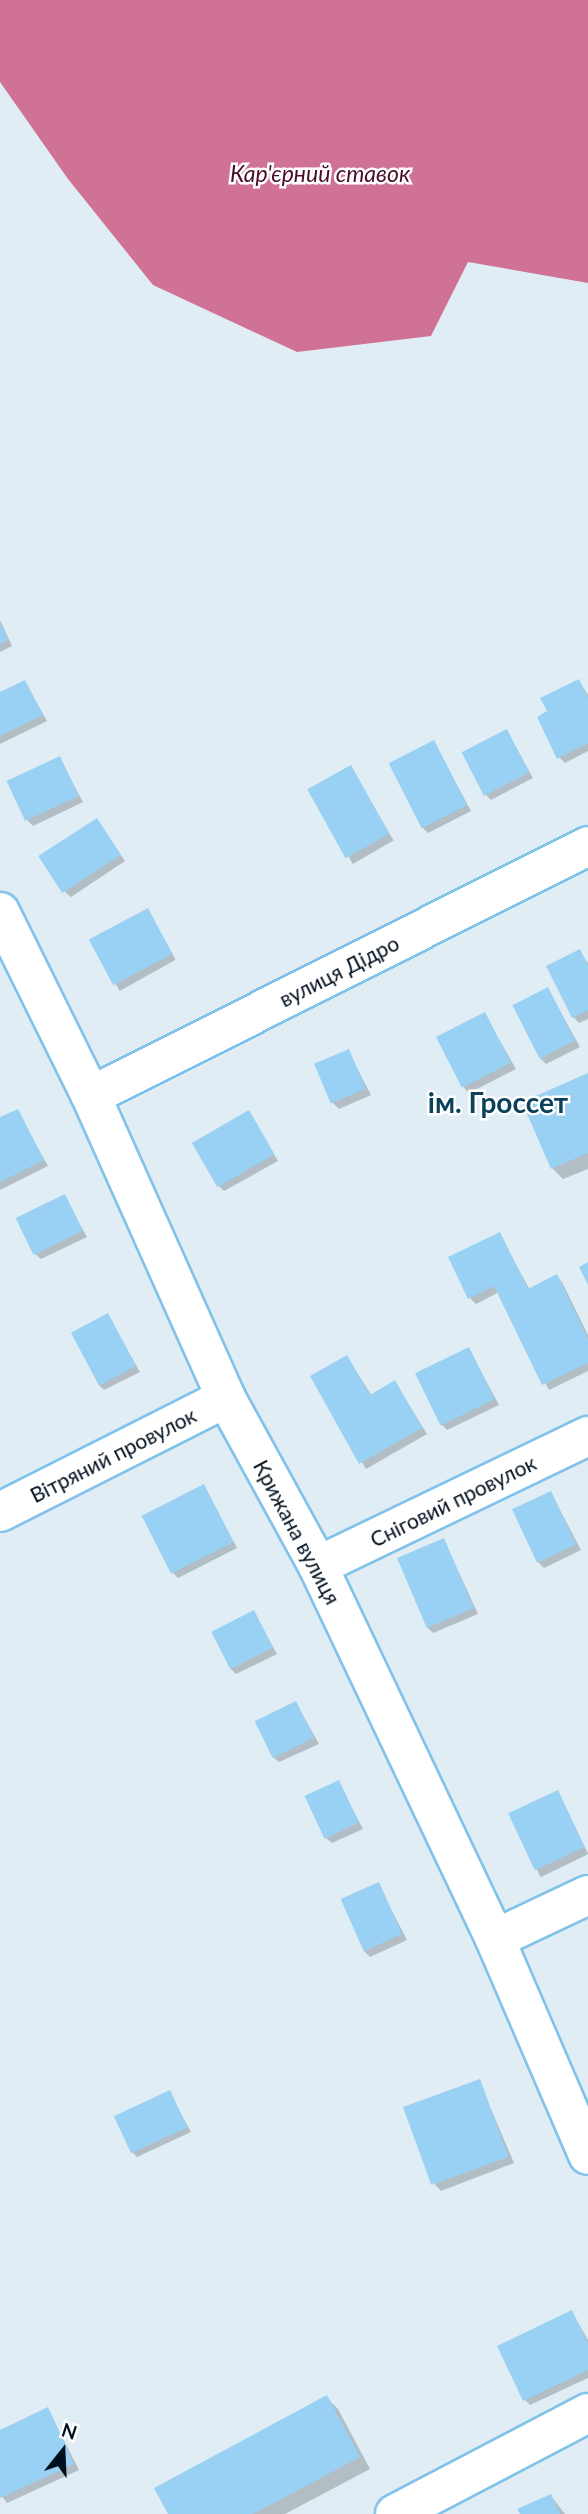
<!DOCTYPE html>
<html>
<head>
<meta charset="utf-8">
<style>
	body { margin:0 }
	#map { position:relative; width:588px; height:2514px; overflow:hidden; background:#e0edf5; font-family:Lato,sans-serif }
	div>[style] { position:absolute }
	.water>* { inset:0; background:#d07196 }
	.shadow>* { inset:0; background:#0003; transform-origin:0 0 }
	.building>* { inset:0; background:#99d1f4; transform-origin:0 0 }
	.roads { filter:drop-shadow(2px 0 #81c2ea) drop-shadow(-2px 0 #81c2ea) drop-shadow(0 2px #81c2ea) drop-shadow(0 -2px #81c2ea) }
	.street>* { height:38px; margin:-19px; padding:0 19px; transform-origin:19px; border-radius:19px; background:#fff }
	span { translate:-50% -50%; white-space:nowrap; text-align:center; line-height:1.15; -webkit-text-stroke:5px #fff; paint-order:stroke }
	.street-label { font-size:21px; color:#000f1d }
	.water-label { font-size:23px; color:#4a0e2a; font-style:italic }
	.district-label { font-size:28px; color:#0c415c; font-weight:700 }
	.north { position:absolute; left:28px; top:2416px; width:70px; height:70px; -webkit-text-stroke:5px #fff; paint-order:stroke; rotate:18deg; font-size:19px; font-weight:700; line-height:28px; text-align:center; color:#000f1d }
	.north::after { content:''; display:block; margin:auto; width:24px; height:32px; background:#000f1d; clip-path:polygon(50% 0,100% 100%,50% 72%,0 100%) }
</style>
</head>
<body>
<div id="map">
	<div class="water">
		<div style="clip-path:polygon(0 0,588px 0,588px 283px,468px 262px,431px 336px,297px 352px,153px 285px,68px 179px,0 82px)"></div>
	</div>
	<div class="shadow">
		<div style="clip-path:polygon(0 620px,12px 646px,0 652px)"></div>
		<div style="clip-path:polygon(579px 681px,588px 695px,588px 751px,565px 763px,559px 757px)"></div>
		<div style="clip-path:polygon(25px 682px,47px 721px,0 744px,0 694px)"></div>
		<div style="clip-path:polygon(507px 731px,533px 778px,491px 800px,485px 794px)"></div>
		<div style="clip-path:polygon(434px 742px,471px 811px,428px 833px,422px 827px)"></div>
		<div style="clip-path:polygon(60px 759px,83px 802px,33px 826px,27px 820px)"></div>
		<div style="left:351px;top:767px;width:85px;height:47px;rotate:60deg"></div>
		<div style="clip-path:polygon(96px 820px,125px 861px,71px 897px,65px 892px)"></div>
		<div style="left:148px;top:910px;width:57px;height:64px;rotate:61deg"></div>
		<div style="clip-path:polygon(579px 951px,588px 963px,588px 1019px,579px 1023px,573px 1017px)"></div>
		<div style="clip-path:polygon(548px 989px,580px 1047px,546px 1064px,540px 1058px)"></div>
		<div style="clip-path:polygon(485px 1015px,516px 1069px,469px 1093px,464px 1088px)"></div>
		<div style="clip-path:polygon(348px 1051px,371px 1095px,339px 1109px,333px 1103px)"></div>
		<div style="clip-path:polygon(588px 1075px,588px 1169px,563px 1179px,552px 1168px)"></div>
		<div style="clip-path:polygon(17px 1111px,48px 1166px,0 1190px,0 1119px)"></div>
		<div style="clip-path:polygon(249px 1113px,278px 1161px,224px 1191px,218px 1185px)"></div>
		<div style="clip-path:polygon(64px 1196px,87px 1237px,41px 1259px,35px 1254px)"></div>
		<div style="clip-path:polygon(499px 1234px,530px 1290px,557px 1277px,562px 1282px,588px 1335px,588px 1371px,549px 1390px,499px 1292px,476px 1304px,470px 1298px)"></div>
		<div style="clip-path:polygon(108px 1316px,140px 1372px,104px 1390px,99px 1385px)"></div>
		<div style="clip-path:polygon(469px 1349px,499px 1405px,447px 1430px,441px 1424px)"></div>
		<div style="clip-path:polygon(347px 1357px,372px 1396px,395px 1382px,427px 1434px,366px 1469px,312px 1377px)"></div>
		<div style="clip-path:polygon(204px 1486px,237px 1548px,178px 1578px,172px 1572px)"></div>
		<div style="clip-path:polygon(551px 1493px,581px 1550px,544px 1568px,538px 1562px)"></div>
		<div style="clip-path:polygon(444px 1540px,478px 1614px,433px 1633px,427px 1627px)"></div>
		<div style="clip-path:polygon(254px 1613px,277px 1654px,236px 1674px,230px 1668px)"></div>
		<div style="clip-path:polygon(296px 1703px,319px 1744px,279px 1762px,273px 1757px)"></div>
		<div style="clip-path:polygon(338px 1782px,363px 1829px,332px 1843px,326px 1838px)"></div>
		<div style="left:558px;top:1792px;width:69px;height:53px;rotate:64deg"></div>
		<div style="clip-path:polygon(378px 1884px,407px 1940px,370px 1957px,364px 1951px)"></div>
		<div style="clip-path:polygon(479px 2081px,514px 2163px,441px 2191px,435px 2185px)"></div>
		<div style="clip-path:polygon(169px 2092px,191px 2132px,137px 2157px,132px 2152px)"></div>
		<div style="clip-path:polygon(572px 2312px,588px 2340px,588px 2378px,530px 2405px,525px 2400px)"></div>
		<div style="clip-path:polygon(327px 2398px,338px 2409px,370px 2469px,285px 2514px,170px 2514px)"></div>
		<div style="clip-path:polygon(48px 2409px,79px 2470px,7px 2503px,0 2494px,0 2432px)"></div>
		<div style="clip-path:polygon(551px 2496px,565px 2514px,522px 2514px)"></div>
	</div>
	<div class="building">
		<div style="clip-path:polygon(0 623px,8px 640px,0 644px)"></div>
		<div style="clip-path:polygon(579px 679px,588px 698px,588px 743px,557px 759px,537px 717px,547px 711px,540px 698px)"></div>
		<div style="clip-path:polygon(25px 680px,43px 715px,0 736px,0 692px)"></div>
		<div style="left:507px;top:729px;width:49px;height:51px;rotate:63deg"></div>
		<div style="left:434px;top:740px;width:73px;height:51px;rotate:63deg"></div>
		<div style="left:60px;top:756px;width:44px;height:59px;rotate:65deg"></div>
		<div style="left:351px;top:765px;width:79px;height:50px;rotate:61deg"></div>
		<div style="left:97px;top:818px;width:44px;height:70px;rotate:57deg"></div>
		<div style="left:148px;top:908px;width:52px;height:67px;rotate:62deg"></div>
		<div style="clip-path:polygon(580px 949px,588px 966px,588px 1010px,572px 1018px,546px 966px)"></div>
		<div style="left:548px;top:987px;width:60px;height:40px;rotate:63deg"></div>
		<div style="left:485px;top:1012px;width:57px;height:55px;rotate:63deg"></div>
		<div style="left:349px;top:1049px;width:43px;height:38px;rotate:67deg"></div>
		<div style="clip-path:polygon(588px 1073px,588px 1153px,551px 1169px,522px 1102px)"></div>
		<div style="clip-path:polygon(18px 1109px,44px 1160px,0 1182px,0 1117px)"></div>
		<div style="left:249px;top:1110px;width:51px;height:66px;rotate:60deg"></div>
		<div style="left:65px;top:1194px;width:41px;height:55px;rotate:64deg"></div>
		<div style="clip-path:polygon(500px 1232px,528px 1289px,557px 1274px,588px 1339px,588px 1363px,542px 1385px,494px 1286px,468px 1299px,448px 1257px)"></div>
		<div style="clip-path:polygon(588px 1262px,588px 1285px,579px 1267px)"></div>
		<div style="left:108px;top:1313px;width:60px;height:42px;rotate:62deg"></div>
		<div style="left:469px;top:1347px;width:58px;height:60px;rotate:64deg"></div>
		<div style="clip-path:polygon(347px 1355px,370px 1395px,395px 1380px,422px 1428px,359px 1464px,310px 1376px)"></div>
		<div style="left:204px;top:1484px;width:65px;height:70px;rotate:63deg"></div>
		<div style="left:551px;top:1491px;width:59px;height:43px;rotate:65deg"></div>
		<div style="left:444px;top:1538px;width:76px;height:51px;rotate:67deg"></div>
		<div style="left:254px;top:1610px;width:42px;height:48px;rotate:63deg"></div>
		<div style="left:296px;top:1701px;width:41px;height:46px;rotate:64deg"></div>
		<div style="left:339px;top:1780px;width:47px;height:38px;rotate:65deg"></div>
		<div style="left:558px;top:1790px;width:63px;height:55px;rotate:65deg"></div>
		<div style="left:379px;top:1882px;width:57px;height:42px;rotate:66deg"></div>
		<div style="left:480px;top:2079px;width:83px;height:82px;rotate:70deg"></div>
		<div style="left:170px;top:2090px;width:41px;height:62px;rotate:65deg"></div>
		<div style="clip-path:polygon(572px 2310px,588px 2344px,588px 2370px,523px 2401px,497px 2346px)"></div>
		<div style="clip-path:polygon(327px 2395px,360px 2457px,253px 2514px,168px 2514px,154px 2488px)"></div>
		<div style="clip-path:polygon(48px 2407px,74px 2464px,0 2498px,0 2430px)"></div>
		<div style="clip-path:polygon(551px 2494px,560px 2514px,520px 2514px,517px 2509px)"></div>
	</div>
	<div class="roads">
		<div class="street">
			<div style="left:0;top:912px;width:205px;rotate:63.7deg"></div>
			<div style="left:91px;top:1096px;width:331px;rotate:65.9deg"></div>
			<div style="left:226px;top:1398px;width:192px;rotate:61.3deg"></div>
			<div style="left:318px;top:1566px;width:413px;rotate:64.6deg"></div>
			<div style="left:495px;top:1939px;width:235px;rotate:66.7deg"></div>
			<div style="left:91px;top:1096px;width:556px;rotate:-26.7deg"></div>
			<div style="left:0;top:1512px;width:253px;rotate:-26.8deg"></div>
			<div style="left:318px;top:1566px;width:300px;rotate:-25.7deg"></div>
			<div style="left:495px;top:1939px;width:103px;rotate:-25.3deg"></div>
			<div style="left:395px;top:2514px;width:218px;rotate:-27.6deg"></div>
		</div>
	</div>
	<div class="street-label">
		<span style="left:339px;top:971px;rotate:-27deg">вулиця Дідро</span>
		<span style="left:113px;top:1455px;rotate:-27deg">Вітряний провулок</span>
		<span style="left:453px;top:1501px;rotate:-26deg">Сніговий провулок</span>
		<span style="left:297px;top:1532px;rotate:62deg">Крижана вулиця</span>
	</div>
	<div class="water-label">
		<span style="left:320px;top:173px">Кар'єрний ставок</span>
	</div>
	<div class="district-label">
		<span style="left:498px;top:1102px">ім. Гроссет</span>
	</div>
	<div class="north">N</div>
</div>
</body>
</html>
